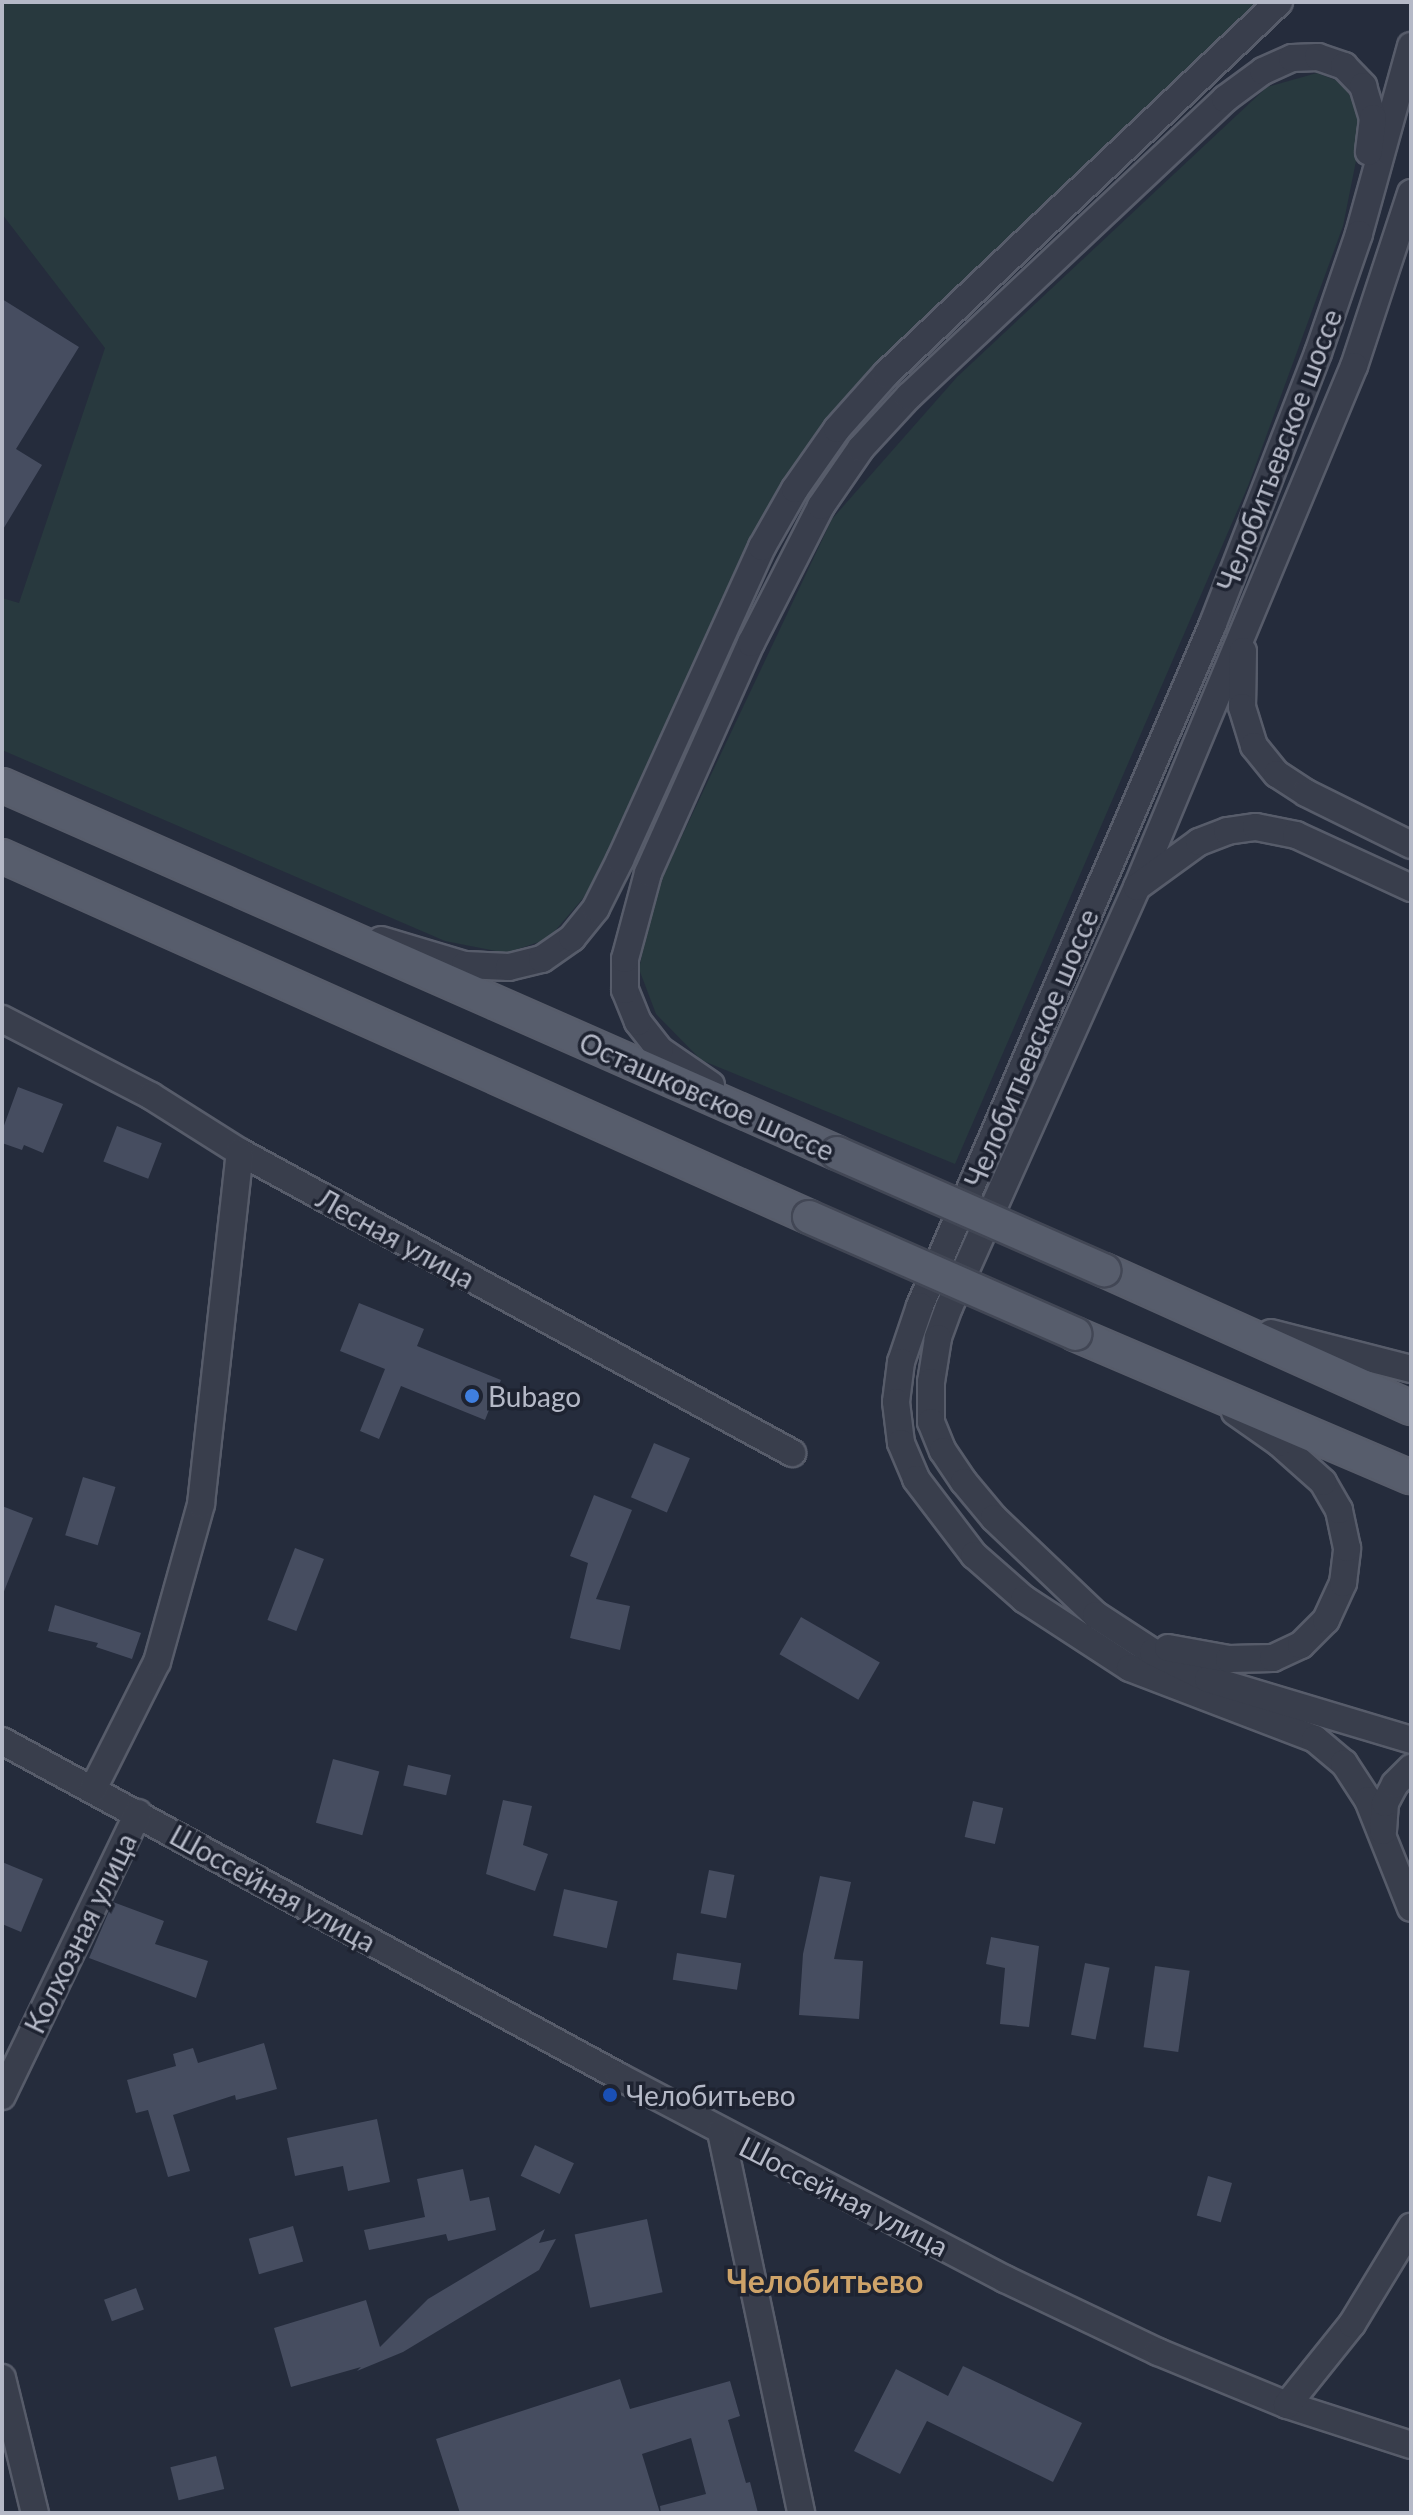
<!DOCTYPE html>
<html>
<head>
<meta charset="utf-8">
<style>
	body { margin:0 }
	#map { position:relative; width:1413px; height:2515px; overflow:hidden; background:#252c3c; font-family:Lato,sans-serif }
	div>[style] { position:absolute }
	.green>* { inset:0; background:#28393e }
	.building>* { inset:0; background:#464d60; transform-origin:0 0 }
	.roads { filter:drop-shadow(2px 0 #575c6a) drop-shadow(-2px 0 #575c6a) drop-shadow(0 2px #575c6a) drop-shadow(0 -2px #575c6a) }
	.minor>* { height:26px; margin:-13px; padding:0 13px; transform-origin:13px; border-radius:13px; background:#393e4c }
	.major>* { height:32px; margin:-16px; padding:0 16px; transform-origin:16px; border-radius:16px; background:#575d6c }
	.bridges { filter:drop-shadow(2px 0 #424755) drop-shadow(-2px 0 #424755) drop-shadow(0 2px #424755) drop-shadow(0 -2px #424755) }
	.major-bridge>* { height:32px; margin:-16px; padding:0 16px; transform-origin:16px; border-radius:16px; background:#575d6c }
	.dots>* { width:22px; height:22px; translate:-50% -50%; box-sizing:border-box; border:4px solid #1e2331; border-radius:50% }
	span { translate:-50% -50%; white-space:nowrap; text-align:center; line-height:1.15; -webkit-text-stroke:7px #1e2331; paint-order:stroke }
	.street-label { font-size:28px; color:#b5b9c7 }
	.poi-label { font-size:28px; color:#b5b9c7 }
	.left { translate:0 -50%; text-align:left }
	.quarter-label { font-size:32px; color:#cea369; font-weight:700 }
	.frame { position:absolute; inset:0; border:4px solid #b5b9c7; pointer-events:none }
</style>
</head>
<body>
<div id="map">
	<div class="green">
		<div style="clip-path:polygon(2px 2px,1258px 2px,1187px 77px,954px 293px,758px 530px,705px 638px,610px 853px,584px 897px,548px 939px,506px 953px,445px 941px,2px 750px,2px 598px,19px 603px,105px 348px,2px 214px)"></div>
		<div style="clip-path:polygon(1317px 73px,1343px 83px,1364px 121px,1343px 226px,1248px 486px,955px 1164px,701px 1060px,656px 1014px,639px 969px,655px 893px,832px 519px,957px 377px,1267px 87px)"></div>
	</div>
	<div class="building">
		<div style="clip-path:polygon(2px 299px,79px 347px,16px 449px,42px 465px,2px 531px)"></div>
		<div style="clip-path:polygon(18px 1087px,63px 1104px,43px 1153px,24px 1145px,22px 1150px,2px 1143px,2px 1131px)"></div>
		<div style="left:117px;top:1126px;width:48px;height:38px;rotate:21deg"></div>
		<div style="clip-path:polygon(359px 1303px,424px 1329px,417px 1346px,501px 1380px,485px 1420px,401px 1386px,379px 1439px,360px 1431px,385px 1369px,340px 1351px)"></div>
		<div style="left:654px;top:1443px;width:39px;height:59px;rotate:23deg"></div>
		<div style="left:83px;top:1477px;width:34px;height:61px;rotate:17deg"></div>
		<div style="clip-path:polygon(594px 1495px,632px 1510px,596px 1599px,630px 1606px,620px 1650px,570px 1638px,588px 1563px,570px 1556px)"></div>
		<div style="clip-path:polygon(2px 1506px,33px 1518px,3px 1594px,2px 1594px)"></div>
		<div style="left:295px;top:1548px;width:31px;height:77px;rotate:21deg"></div>
		<div style="clip-path:polygon(55px 1605px,141px 1633px,132px 1659px,96px 1647px,98px 1643px,48px 1631px)"></div>
		<div style="left:801px;top:1617px;width:91px;height:43px;rotate:30deg"></div>
		<div style="left:333px;top:1759px;width:48px;height:66px;rotate:15deg"></div>
		<div style="left:408px;top:1765px;width:44px;height:21px;rotate:13deg"></div>
		<div style="clip-path:polygon(503px 1800px,532px 1806px,523px 1845px,548px 1854px,535px 1891px,486px 1874px)"></div>
		<div style="left:973px;top:1801px;width:31px;height:37px;rotate:13deg"></div>
		<div style="clip-path:polygon(2px 1862px,43px 1879px,21px 1932px,2px 1924px)"></div>
		<div style="left:709px;top:1870px;width:26px;height:44px;rotate:11deg"></div>
		<div style="clip-path:polygon(820px 1876px,851px 1882px,834px 1959px,863px 1961px,859px 2019px,799px 2015px,803px 1954px)"></div>
		<div style="left:564px;top:1889px;width:55px;height:48px;rotate:13deg"></div>
		<div style="clip-path:polygon(113px 1902px,164px 1921px,155px 1944px,208px 1961px,196px 1998px,89px 1958px)"></div>
		<div style="clip-path:polygon(991px 1937px,1039px 1946px,1029px 2027px,1000px 2024px,1005px 1968px,986px 1964px)"></div>
		<div style="left:677px;top:1953px;width:65px;height:27px;rotate:9deg"></div>
		<div style="left:1085px;top:1963px;width:25px;height:73px;rotate:11deg"></div>
		<div style="left:1155px;top:1966px;width:35px;height:82px;rotate:8deg"></div>
		<div style="clip-path:polygon(264px 2043px,277px 2089px,236px 2100px,235px 2095px,173px 2115px,190px 2171px,168px 2177px,148px 2110px,136px 2113px,127px 2080px,176px 2066px,173px 2054px,193px 2048px,198px 2063px)"></div>
		<div style="clip-path:polygon(377px 2119px,390px 2182px,348px 2191px,343px 2166px,295px 2176px,287px 2138px)"></div>
		<div style="left:535px;top:2145px;width:43px;height:34px;rotate:25deg"></div>
		<div style="clip-path:polygon(463px 2169px,470px 2201px,489px 2197px,496px 2230px,448px 2241px,446px 2234px,369px 2250px,364px 2230px,425px 2217px,417px 2179px)"></div>
		<div style="left:1208px;top:2176px;width:25px;height:41px;rotate:16deg"></div>
		<div style="left:647px;top:2219px;width:75px;height:74px;rotate:78deg"></div>
		<div style="left:293px;top:2226px;width:37px;height:46px;rotate:74deg"></div>
		<div style="clip-path:polygon(545px 2229px,539px 2243px,556px 2239px,539px 2270px,403px 2352px,357px 2371px,361px 2367px,291px 2387px,274px 2328px,366px 2300px,380px 2347px,428px 2299px)"></div>
		<div style="left:136px;top:2288px;width:23px;height:34px;rotate:70deg"></div>
		<div style="clip-path:polygon(963px 2366px,1082px 2423px,1053px 2482px,927px 2421px,900px 2474px,854px 2451px,896px 2369px,948px 2396px)"></div>
		<div style="clip-path:polygon(620px 2379px,630px 2409px,730px 2381px,740px 2416px,728px 2420px,746px 2483px,750px 2482px,758px 2513px,661px 2513px,660px 2506px,706px 2494px,691px 2438px,642px 2454px,660px 2513px,460px 2513px,436px 2439px)"></div>
		<div style="left:216px;top:2456px;width:34px;height:47px;rotate:76deg"></div>
	</div>
	<div class="roads">
		<div class="minor">
			<div style="left:1411px;top:46px;width:195px;rotate:105.5deg"></div>
			<div style="left:1359px;top:234px;width:126px;rotate:109deg"></div>
			<div style="left:1318px;top:353px;width:291px;rotate:111.2deg"></div>
			<div style="left:1213px;top:624px;width:742px;rotate:113.25deg"></div>
			<div style="left:920px;top:1306px;width:59px;rotate:108.7deg"></div>
			<div style="left:901px;top:1362px;width:40px;rotate:97.1deg"></div>
			<div style="left:896px;top:1402px;width:41px;rotate:83deg"></div>
			<div style="left:901px;top:1443px;width:39px;rotate:67deg"></div>
			<div style="left:916px;top:1479px;width:96px;rotate:52.7deg"></div>
			<div style="left:974px;top:1555px;width:67px;rotate:41.3deg"></div>
			<div style="left:1024px;top:1599px;width:126px;rotate:33.1deg"></div>
			<div style="left:1130px;top:1668px;width:198px;rotate:21deg"></div>
			<div style="left:1315px;top:1739px;width:38px;rotate:40deg"></div>
			<div style="left:1344px;top:1763px;width:44px;rotate:57deg"></div>
			<div style="left:1368px;top:1800px;width:116px;rotate:68.3deg"></div>
			<div style="left:1411px;top:193px;width:182px;rotate:108.2deg"></div>
			<div style="left:1354px;top:366px;width:564px;rotate:112.61deg"></div>
			<div style="left:1137px;top:887px;width:460px;rotate:114.1deg"></div>
			<div style="left:949px;top:1307px;width:33px;rotate:110deg"></div>
			<div style="left:938px;top:1338px;width:45px;rotate:99deg"></div>
			<div style="left:931px;top:1382px;width:40px;rotate:90deg"></div>
			<div style="left:931px;top:1422px;width:31px;rotate:68deg"></div>
			<div style="left:943px;top:1451px;width:37px;rotate:56deg"></div>
			<div style="left:964px;top:1482px;width:47px;rotate:50.2deg"></div>
			<div style="left:994px;top:1518px;width:141px;rotate:43.6deg"></div>
			<div style="left:1096px;top:1615px;width:68px;rotate:33deg"></div>
			<div style="left:1153px;top:1652px;width:61px;rotate:26.1deg"></div>
			<div style="left:1208px;top:1679px;width:212px;rotate:16.7deg"></div>
			<div style="left:1243px;top:651px;width:56px;rotate:91deg"></div>
			<div style="left:1242px;top:707px;width:41px;rotate:72.9deg"></div>
			<div style="left:1254px;top:746px;width:36px;rotate:51deg"></div>
			<div style="left:1277px;top:774px;width:35px;rotate:33deg"></div>
			<div style="left:1306px;top:793px;width:117px;rotate:26.3deg"></div>
			<div style="left:1137px;top:887px;width:77px;rotate:-36deg"></div>
			<div style="left:1199px;top:842px;width:30px;rotate:-21deg"></div>
			<div style="left:1227px;top:831px;width:29px;rotate:-8deg"></div>
			<div style="left:1256px;top:827px;width:41px;rotate:11.3deg"></div>
			<div style="left:1296px;top:835px;width:127px;rotate:24.7deg"></div>
			<div style="left:381px;top:940px;width:88px;rotate:16.6deg"></div>
			<div style="left:465px;top:965px;width:44px;rotate:2.6deg"></div>
			<div style="left:509px;top:967px;width:34px;rotate:-14deg"></div>
			<div style="left:542px;top:959px;width:37px;rotate:-35deg"></div>
			<div style="left:572px;top:938px;width:38px;rotate:-51deg"></div>
			<div style="left:596px;top:908px;width:54px;rotate:-63.4deg"></div>
			<div style="left:620px;top:860px;width:344px;rotate:-65.6deg"></div>
			<div style="left:762px;top:547px;width:67px;rotate:-60.4deg"></div>
			<div style="left:795px;top:489px;width:73px;rotate:-55deg"></div>
			<div style="left:837px;top:429px;width:74px;rotate:-48.3deg"></div>
			<div style="left:886px;top:374px;width:541px;rotate:-43.43deg"></div>
			<div style="left:2px;top:1019px;width:168px;rotate:27.3deg"></div>
			<div style="left:151px;top:1096px;width:105px;rotate:32.2deg"></div>
			<div style="left:240px;top:1152px;width:629px;rotate:28.6deg"></div>
			<div style="left:711px;top:1085px;width:62px;rotate:-145.5deg"></div>
			<div style="left:660px;top:1050px;width:36px;rotate:-128deg"></div>
			<div style="left:638px;top:1022px;width:35px;rotate:-112deg"></div>
			<div style="left:625px;top:990px;width:31px;rotate:-90deg"></div>
			<div style="left:625px;top:959px;width:89px;rotate:-75deg"></div>
			<div style="left:648px;top:873px;width:252px;rotate:-65.9deg"></div>
			<div style="left:751px;top:643px;width:154px;rotate:-62.9deg"></div>
			<div style="left:821px;top:506px;width:70px;rotate:-55.4deg"></div>
			<div style="left:861px;top:448px;width:71px;rotate:-47.3deg"></div>
			<div style="left:909px;top:396px;width:434px;rotate:-43.2deg"></div>
			<div style="left:1225px;top:99px;width:47px;rotate:-36.4deg"></div>
			<div style="left:1263px;top:71px;width:32px;rotate:-24deg"></div>
			<div style="left:1292px;top:58px;width:26px;rotate:-2deg"></div>
			<div style="left:1318px;top:57px;width:28px;rotate:19deg"></div>
			<div style="left:1344px;top:66px;width:28px;rotate:46deg"></div>
			<div style="left:1363px;top:86px;width:34px;rotate:73deg"></div>
			<div style="left:1373px;top:118px;width:34px;rotate:97deg"></div>
			<div style="left:1271px;top:1333px;width:145px;rotate:14.4deg"></div>
			<div style="left:1168px;top:1648px;width:62px;rotate:10.2deg"></div>
			<div style="left:1229px;top:1659px;width:44px;rotate:-1.3deg"></div>
			<div style="left:1273px;top:1658px;width:31px;rotate:-25deg"></div>
			<div style="left:1301px;top:1645px;width:35px;rotate:-45deg"></div>
			<div style="left:1326px;top:1620px;width:41px;rotate:-65.3deg"></div>
			<div style="left:1343px;top:1583px;width:35px;rotate:-83deg"></div>
			<div style="left:1347px;top:1548px;width:39px;rotate:-102deg"></div>
			<div style="left:1339px;top:1510px;width:32px;rotate:-120deg"></div>
			<div style="left:1323px;top:1482px;width:59px;rotate:-138.4deg"></div>
			<div style="left:1279px;top:1443px;width:54px;rotate:-144.8deg"></div>
			<div style="left:2px;top:1741px;width:703px;rotate:28.53deg"></div>
			<div style="left:620px;top:2077px;width:435px;rotate:27.7deg"></div>
			<div style="left:1005px;top:2279px;width:170px;rotate:25.5deg"></div>
			<div style="left:1158px;top:2352px;width:139px;rotate:22.3deg"></div>
			<div style="left:1287px;top:2405px;width:130px;rotate:17.9deg"></div>
			<div style="left:93px;top:1789px;width:142px;rotate:-63.3deg"></div>
			<div style="left:157px;top:1662px;width:164px;rotate:-74.4deg"></div>
			<div style="left:201px;top:1504px;width:354px;rotate:-83.7deg"></div>
			<div style="left:1383px;top:1831px;width:28px;rotate:-86deg"></div>
			<div style="left:1385px;top:1803px;width:21px;rotate:-62deg"></div>
			<div style="left:1395px;top:1784px;width:23px;rotate:-45deg"></div>
			<div style="left:2px;top:2096px;width:314px;rotate:-64.3deg"></div>
			<div style="left:721px;top:2132px;width:389px;rotate:78.1deg"></div>
			<div style="left:2px;top:2378px;width:139px;rotate:76.3deg"></div>
			<div style="left:1287px;top:2405px;width:104px;rotate:-51.3deg"></div>
			<div style="left:1352px;top:2324px;width:114px;rotate:-58.7deg"></div>
		</div>
		<div class="major">
			<div style="left:2px;top:785px;width:912px;rotate:23.78deg"></div>
			<div style="left:2px;top:856px;width:884px;rotate:24.1deg"></div>
			<div style="left:1104px;top:1270px;width:337px;rotate:24.2deg"></div>
			<div style="left:1075px;top:1334px;width:365px;rotate:23.1deg"></div>
		</div>
	</div>
	<div class="bridges">
		<div class="major-bridge">
			<div style="left:837px;top:1153px;width:292px;rotate:23.7deg"></div>
			<div style="left:809px;top:1217px;width:291px;rotate:23.7deg"></div>
		</div>
	</div>
	<div class="dots">
		<div style="left:472px;top:1396px;background:#3f7fe0"></div>
		<div style="left:610px;top:2095px;background:#1a4fb4"></div>
	</div>
	<div class="street-label">
		<span style="left:1279px;top:450px;rotate:-69deg">Челобитьевское шоссе</span>
		<span style="left:1031px;top:1048px;rotate:-67deg">Челобитьевское шоссе</span>
		<span style="left:707px;top:1096px;rotate:24deg">Осташковское шоссе</span>
		<span style="left:396px;top:1238px;rotate:29deg">Лесная улица</span>
		<span style="left:273px;top:1888px;rotate:29deg">Шоссейная улица</span>
		<span style="left:80px;top:1933px;rotate:-64deg">Колхозная улица</span>
		<span style="left:844px;top:2196px;rotate:27deg">Шоссейная улица</span>
	</div>
	<div class="poi-label">
		<span class="left" style="left:488px;top:1396px">Bubago</span>
		<span class="left" style="left:626px;top:2095px">Челобитьево</span>
	</div>
	<div class="quarter-label">
		<span style="left:825px;top:2281px">Челобитьево</span>
	</div>
	<div class="frame"></div>
</div>
</body>
</html>
